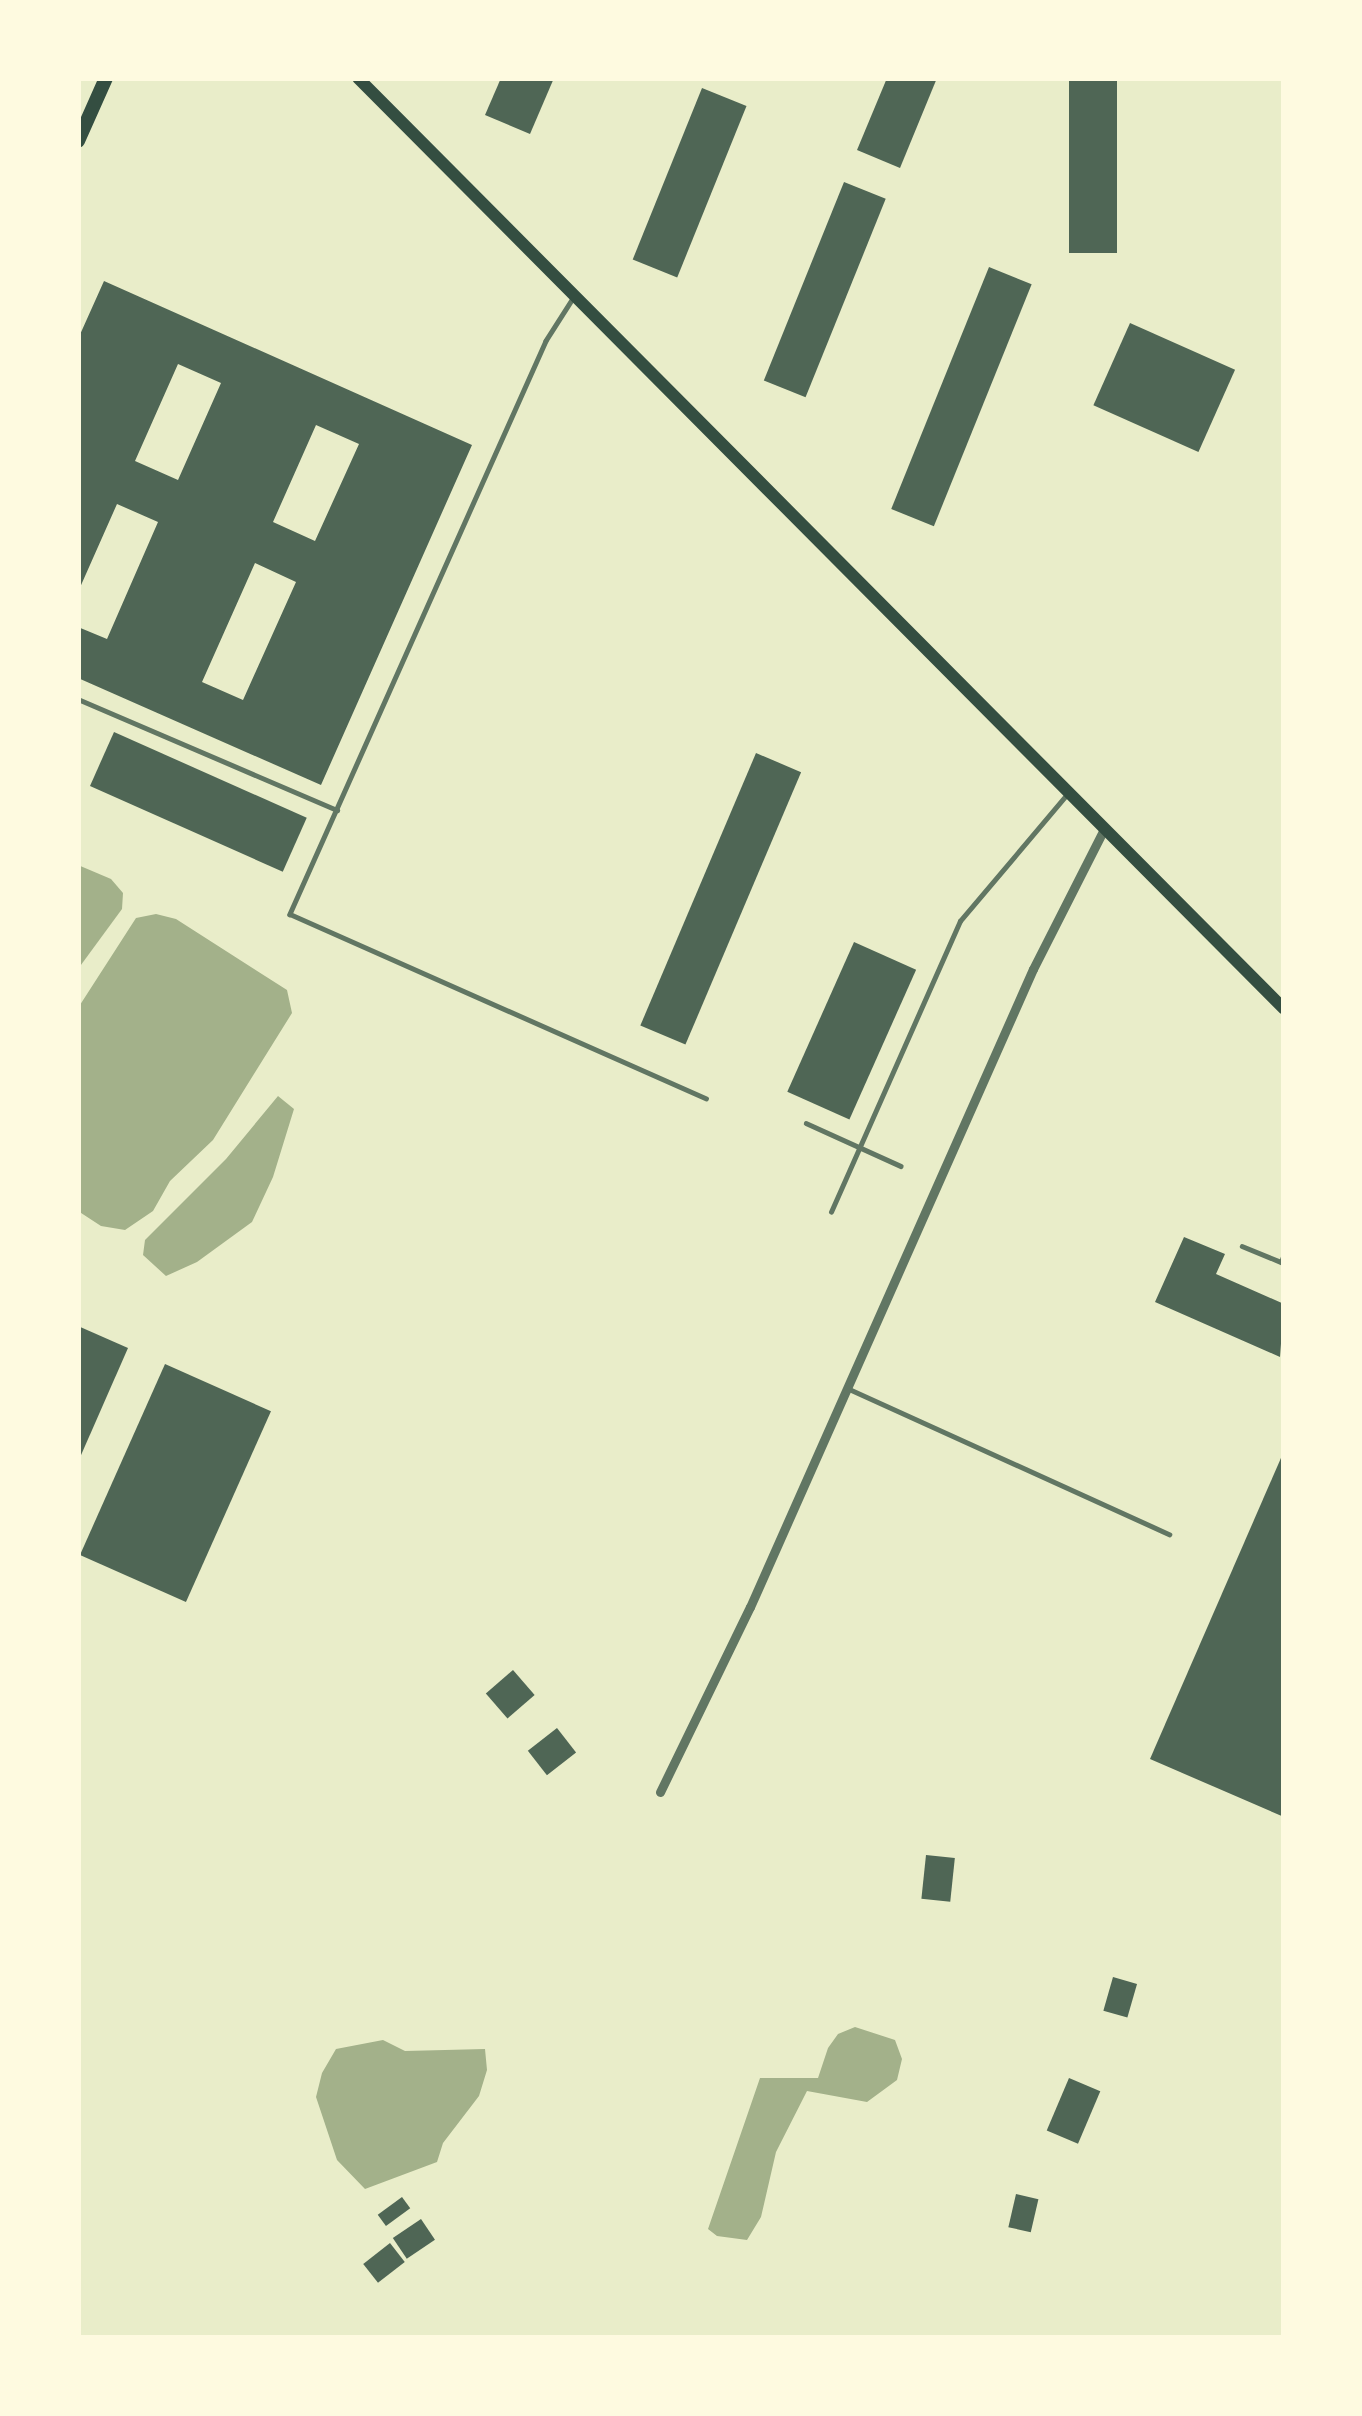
<!DOCTYPE html>
<html>
<head>
<meta charset="utf-8">
<style>
	body { margin:0 }
	#map { position:relative; width:1362px; height:2416px; overflow:hidden; background:#e9edc9; font-family:Inter,sans-serif }
	div>[style] { position:absolute }
	.water>* { inset:0; background:#a3b18a }
	.building>* { inset:0; background:#4f6655; transform-origin:0 0 }
	.service>* { height:4.5px; margin:-2.25px; padding:0 2.25px; transform-origin:2.25px; border-radius:2.25px; background:#617663 }
	.minor>* { height:9px; margin:-4.5px; padding:0 4.5px; transform-origin:4.5px; border-radius:4.5px; background:#617663 }
	.secondary>* { height:12px; margin:-6px; padding:0 6px; transform-origin:6px; border-radius:6px; background:#344e41 }
	.primary>* { height:14px; margin:-7px; padding:0 7px; transform-origin:7px; border-radius:7px; background:#344e41 }
	span { translate:-50% -50%; white-space:nowrap; text-align:center; line-height:1.15; -webkit-text-stroke:9px #fefae0; paint-order:stroke }
	.frame { position:absolute; inset:0; border:81px solid #fefae0; pointer-events:none }
</style>
</head>
<body>
<div id="map">
	<div class="water">
		<div style="clip-path:polygon(78px 865px,111px 879px,123px 893px,122px 909px,78px 969px)"></div>
		<div style="clip-path:polygon(156px 914px,176px 919px,287px 990px,292px 1013px,213px 1140px,170px 1181px,153px 1211px,125px 1230px,101px 1226px,78px 1211px,78px 1008px,136px 918px)"></div>
		<div style="clip-path:polygon(278px 1096px,294px 1109px,273px 1177px,252px 1222px,197px 1262px,166px 1276px,143px 1255px,145px 1240px,226px 1159px)"></div>
		<div style="clip-path:polygon(855px 2027px,895px 2040px,902px 2059px,897px 2080px,867px 2102px,807px 2091px,776px 2152px,761px 2217px,747px 2240px,717px 2236px,708px 2229px,760px 2078px,818px 2078px,828px 2048px,838px 2034px)"></div>
		<div style="clip-path:polygon(383px 2040px,405px 2051px,485px 2049px,487px 2070px,479px 2096px,443px 2143px,437px 2162px,365px 2189px,337px 2160px,316px 2097px,322px 2073px,336px 2049px)"></div>
	</div>
	<div class="building">
		<div style="clip-path:polygon(501px 78px,554px 78px,530px 134px,485px 115px)"></div>
		<div style="clip-path:polygon(887px 78px,937px 78px,900px 168px,857px 150px)"></div>
		<div style="left:1069px;top:78px;width:48px;height:175px"></div>
		<div style="left:702px;top:88px;width:48px;height:185px;rotate:22deg"></div>
		<div style="left:844px;top:182px;width:45px;height:214px;rotate:22deg"></div>
		<div style="left:989px;top:267px;width:46px;height:261px;rotate:22deg"></div>
		<div style="clip-path:polygon(evenodd,104px 281px,472px 445px,321px 785px,78px 678px,78px 627px,107px 639px,158px 522px,117px 504px,78px 592px,78px 339px,104px 281px,178px 364px,221px 383px,178px 480px,135px 461px,178px 364px,104px 281px,316px 425px,359px 444px,315px 541px,273px 522px,316px 425px,104px 281px,255px 563px,296px 582px,243px 700px,202px 682px,255px 563px)"></div>
		<div style="left:1130px;top:323px;width:115px;height:90px;rotate:24deg"></div>
		<div style="left:114px;top:732px;width:211px;height:59px;rotate:24deg"></div>
		<div style="left:756px;top:753px;width:49px;height:296px;rotate:23deg"></div>
		<div style="left:854px;top:942px;width:68px;height:164px;rotate:24deg"></div>
		<div style="clip-path:polygon(1184px 1237px,1225px 1254px,1216px 1274px,1284px 1304px,1280px 1357px,1155px 1302px)"></div>
		<div style="clip-path:polygon(78px 1326px,128px 1348px,78px 1462px)"></div>
		<div style="left:165px;top:1364px;width:116px;height:209px;rotate:24deg"></div>
		<div style="clip-path:polygon(1284px 1451px,1284px 1817px,1150px 1759px)"></div>
		<div style="left:513px;top:1670px;width:33px;height:36px;rotate:49deg"></div>
		<div style="left:557px;top:1728px;width:31px;height:37px;rotate:52deg"></div>
		<div style="left:926px;top:1855px;width:29px;height:44px;rotate:6deg"></div>
		<div style="left:1113px;top:1977px;width:25px;height:35px;rotate:16deg"></div>
		<div style="left:1069px;top:2078px;width:34px;height:57px;rotate:23deg"></div>
		<div style="left:1016px;top:2194px;width:23px;height:34px;rotate:13deg"></div>
		<div style="left:402px;top:2197px;width:14px;height:30px;rotate:54deg"></div>
		<div style="left:421px;top:2219px;width:25px;height:34px;rotate:56deg"></div>
		<div style="left:390px;top:2243px;width:24px;height:34px;rotate:52deg"></div>
	</div>
	<div class="service">
		<div style="left:574px;top:297px;width:52px;rotate:122.5deg"></div>
		<div style="left:546px;top:341px;width:628px;rotate:114.07deg"></div>
		<div style="left:290px;top:914px;width:455px;rotate:23.9deg"></div>
		<div style="left:78px;top:699px;width:282px;rotate:23.2deg"></div>
		<div style="left:806px;top:1123px;width:104px;rotate:24.4deg"></div>
		<div style="left:831px;top:1212px;width:318px;rotate:-66.1deg"></div>
		<div style="left:960px;top:921px;width:167px;rotate:-49.8deg"></div>
		<div style="left:1242px;top:1246px;width:42px;rotate:22.3deg"></div>
		<div style="left:1281px;top:1262px;width:9px;rotate:-69deg"></div>
		<div style="left:847px;top:1388px;width:354px;rotate:24.4deg"></div>
	</div>
	<div class="minor">
		<div style="left:660px;top:1792px;width:206px;rotate:-64.1deg"></div>
		<div style="left:750px;top:1607px;width:698px;rotate:-66.08deg"></div>
		<div style="left:1033px;top:969px;width:157px;rotate:-63.1deg"></div>
	</div>
	<div class="secondary">
		<div style="left:358px;top:78px;width:1313px;rotate:45.15deg"></div>
	</div>
	<div class="primary">
		<div style="left:78px;top:141px;width:69px;rotate:-66deg"></div>
	</div>
	<div class="frame"></div>
</div>
</body>
</html>
